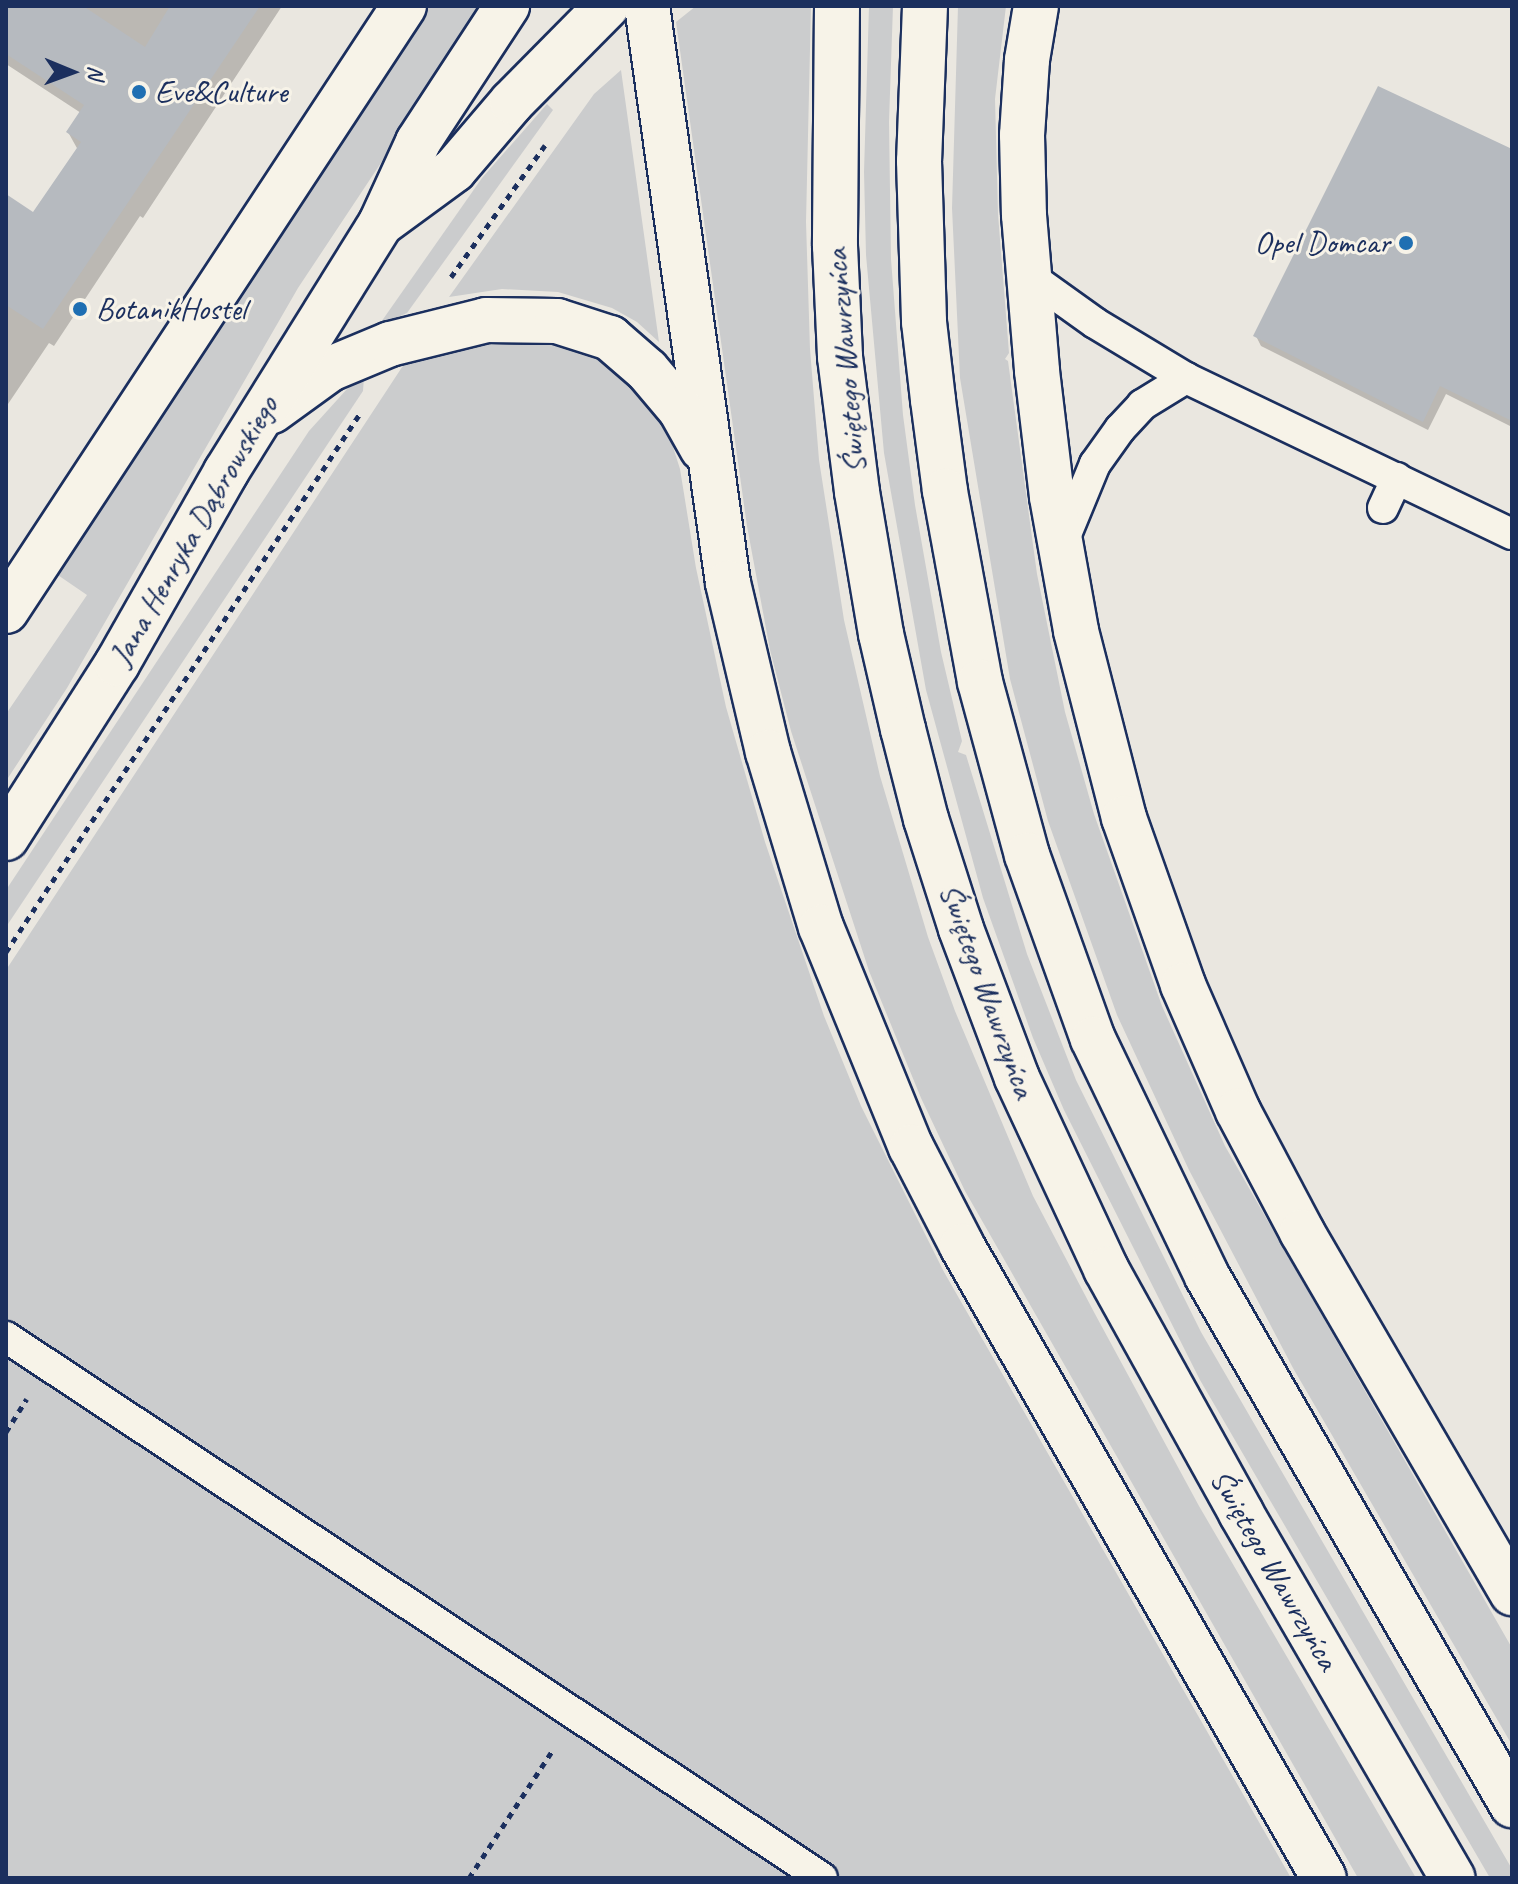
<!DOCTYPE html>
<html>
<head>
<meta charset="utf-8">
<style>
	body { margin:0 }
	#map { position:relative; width:1518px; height:1884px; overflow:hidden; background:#eae7e0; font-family:Caveat,sans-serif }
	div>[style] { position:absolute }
	.green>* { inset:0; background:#cbcccd }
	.shadow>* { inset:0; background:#0003 }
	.building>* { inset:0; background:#b6babf }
	.path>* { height:5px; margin-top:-2.5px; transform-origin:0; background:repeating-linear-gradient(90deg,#1b2f5e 0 6px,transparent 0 12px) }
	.roads { filter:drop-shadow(2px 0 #1b2f5e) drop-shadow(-2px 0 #1b2f5e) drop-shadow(0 2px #1b2f5e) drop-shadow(0 -2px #1b2f5e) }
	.lane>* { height:30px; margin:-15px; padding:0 15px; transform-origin:15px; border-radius:15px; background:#f7f3e8 }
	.street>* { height:44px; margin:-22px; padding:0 22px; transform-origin:22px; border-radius:22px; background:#f7f3e8 }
	.secondary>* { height:44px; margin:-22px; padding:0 22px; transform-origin:22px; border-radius:22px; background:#f7f3e8 }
	.dots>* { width:22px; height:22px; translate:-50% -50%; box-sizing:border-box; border:4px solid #f7f3e8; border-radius:50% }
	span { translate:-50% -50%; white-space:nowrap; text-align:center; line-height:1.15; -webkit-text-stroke:6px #f7f3e8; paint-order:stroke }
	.poi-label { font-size:32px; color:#1b2f5e }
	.left { translate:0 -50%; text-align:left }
	.right { translate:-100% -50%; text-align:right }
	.street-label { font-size:32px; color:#1b2f5e }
	.frame { position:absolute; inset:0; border:8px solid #1b2f5e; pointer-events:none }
	.north { position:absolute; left:32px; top:32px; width:80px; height:80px; -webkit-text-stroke:6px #f7f3e8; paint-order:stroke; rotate:91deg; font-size:22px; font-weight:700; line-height:32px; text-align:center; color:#1b2f5e }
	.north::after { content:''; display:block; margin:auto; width:28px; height:36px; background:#1b2f5e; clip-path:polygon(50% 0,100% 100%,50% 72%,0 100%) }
</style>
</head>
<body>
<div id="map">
	<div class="green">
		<div style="clip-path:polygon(418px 6px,485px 6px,298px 288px,67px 688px,6px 781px,6px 714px,87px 595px,49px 569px)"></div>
		<div style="clip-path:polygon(696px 6px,811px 6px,806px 222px,810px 349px,819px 460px,844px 620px,880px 776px,928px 937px,955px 1011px,1033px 1196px,1095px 1314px,1199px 1506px,1416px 1878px,1358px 1878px,965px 1191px,921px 1098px,869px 971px,791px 731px,770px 650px,747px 526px,676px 22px)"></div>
		<div style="clip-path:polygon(869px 6px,893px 6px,889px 122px,891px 259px,903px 415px,915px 505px,941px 652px,962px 741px,958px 752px,966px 755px,1027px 954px,1076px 1080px,1201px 1332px,1512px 1869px,1512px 1878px,1490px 1878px,1200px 1380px,1064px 1110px,1033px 1038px,983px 898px,926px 690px,884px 453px,866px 255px,864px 172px)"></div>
		<div style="clip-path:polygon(958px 6px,1006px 6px,995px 99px,998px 214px,1009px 353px,1005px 359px,1008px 361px,1037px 574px,1065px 712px,1094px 814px,1162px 1006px,1225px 1146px,1512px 1648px,1512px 1745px,1293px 1368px,1189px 1170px,1117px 1015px,1048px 821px,1010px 679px,960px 378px,952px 208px)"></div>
		<div style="clip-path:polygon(621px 70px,659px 342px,637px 322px,612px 308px,558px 292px,502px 289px,449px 297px,594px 94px)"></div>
		<div style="clip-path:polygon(547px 104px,553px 110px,407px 313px,379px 325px,482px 178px)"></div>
		<div style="clip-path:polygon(540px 337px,588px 350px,621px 371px,665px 422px,680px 469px,696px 568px,726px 707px,765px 842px,824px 1016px,861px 1106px,944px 1272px,1291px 1878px,6px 1878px,6px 970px,410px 355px,452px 345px)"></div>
		<div style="clip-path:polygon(364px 377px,363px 391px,6px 927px,6px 890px,309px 431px,347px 389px)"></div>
	</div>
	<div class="shadow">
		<div style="clip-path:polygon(8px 6px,282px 6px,143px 218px,140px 216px,54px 346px,49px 343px,6px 407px,6px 196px,33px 214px,78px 150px,68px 132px,81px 113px,6px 64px)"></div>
		<div style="clip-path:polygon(1512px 153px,1512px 427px,1446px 394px,1428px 430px,1261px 346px,1256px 336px)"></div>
	</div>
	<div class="building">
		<div style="clip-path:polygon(6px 6px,83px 6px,145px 47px,170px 6px,260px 6px,43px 329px,6px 305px,6px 194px,33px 212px,81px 142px,66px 132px,84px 105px,6px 54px)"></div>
		<div style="clip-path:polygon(1378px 86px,1512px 149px,1512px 421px,1440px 386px,1423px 422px,1253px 336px)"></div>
	</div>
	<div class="path">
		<div style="left:451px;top:277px;width:162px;rotate:-54.5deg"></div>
		<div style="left:6px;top:952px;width:646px;rotate:-56.68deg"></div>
		<div style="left:6px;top:1432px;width:39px;rotate:-58deg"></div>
		<div style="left:469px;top:1878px;width:155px;rotate:-56.8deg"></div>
	</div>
	<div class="roads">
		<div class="lane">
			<div style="left:1028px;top:275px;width:82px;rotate:35.6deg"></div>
			<div style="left:1095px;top:323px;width:106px;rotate:31.1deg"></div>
			<div style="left:1186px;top:378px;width:361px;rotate:25.6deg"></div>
			<div style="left:1383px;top:508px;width:33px;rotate:-65deg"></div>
			<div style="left:1062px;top:544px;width:87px;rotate:-67.6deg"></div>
			<div style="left:1095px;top:464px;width:43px;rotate:-54.5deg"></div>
			<div style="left:1120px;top:429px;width:33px;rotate:-47deg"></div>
			<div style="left:1142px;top:405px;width:52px;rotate:-31.5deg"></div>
			<div style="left:6px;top:1337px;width:979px;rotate:33.54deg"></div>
		</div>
		<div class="street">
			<div style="left:6px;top:611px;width:724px;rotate:-56.66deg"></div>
		</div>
		<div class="secondary">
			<div style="left:647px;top:6px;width:583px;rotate:82.01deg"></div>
			<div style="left:728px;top:583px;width:174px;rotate:76.7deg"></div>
			<div style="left:768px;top:752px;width:183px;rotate:73.2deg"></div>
			<div style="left:821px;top:927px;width:238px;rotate:67.8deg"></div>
			<div style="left:911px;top:1147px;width:111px;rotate:62.7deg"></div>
			<div style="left:962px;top:1246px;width:728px;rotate:60.2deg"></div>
			<div style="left:837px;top:6px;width:240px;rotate:90.5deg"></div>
			<div style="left:835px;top:246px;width:111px;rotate:87.4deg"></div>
			<div style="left:840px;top:357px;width:136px;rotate:82.8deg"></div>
			<div style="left:857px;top:492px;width:144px;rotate:80.4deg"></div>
			<div style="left:881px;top:634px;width:98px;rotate:77deg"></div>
			<div style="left:903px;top:729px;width:93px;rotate:75.7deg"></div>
			<div style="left:926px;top:819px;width:115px;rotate:72.3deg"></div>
			<div style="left:961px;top:929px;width:159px;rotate:69.4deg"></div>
			<div style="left:1017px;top:1078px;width:211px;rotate:65deg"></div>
			<div style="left:1106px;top:1269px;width:279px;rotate:61deg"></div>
			<div style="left:1241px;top:1513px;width:422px;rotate:59.9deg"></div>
			<div style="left:925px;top:6px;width:155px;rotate:92.2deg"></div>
			<div style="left:919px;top:161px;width:161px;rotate:88.2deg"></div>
			<div style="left:924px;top:322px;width:79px;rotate:83.4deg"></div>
			<div style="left:933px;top:400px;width:92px;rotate:82.5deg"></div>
			<div style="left:945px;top:491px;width:194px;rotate:79.6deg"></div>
			<div style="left:980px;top:682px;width:179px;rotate:74.8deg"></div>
			<div style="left:1027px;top:855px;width:195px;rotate:70.3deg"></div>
			<div style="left:1093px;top:1039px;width:263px;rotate:64.3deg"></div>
			<div style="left:1207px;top:1276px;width:611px;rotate:60.03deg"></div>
			<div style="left:1036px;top:6px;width:55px;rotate:99.5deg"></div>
			<div style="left:1027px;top:60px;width:75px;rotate:93.8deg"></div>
			<div style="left:1022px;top:135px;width:80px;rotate:88.6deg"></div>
			<div style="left:1024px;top:215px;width:157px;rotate:85.2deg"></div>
			<div style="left:1037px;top:371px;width:127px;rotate:83.2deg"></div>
			<div style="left:1052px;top:497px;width:136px;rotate:79.8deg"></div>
			<div style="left:1076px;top:631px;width:193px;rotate:75.6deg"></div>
			<div style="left:1124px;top:818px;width:177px;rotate:70.5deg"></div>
			<div style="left:1183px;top:985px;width:137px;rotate:66.4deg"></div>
			<div style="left:1238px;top:1111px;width:137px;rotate:62.1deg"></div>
			<div style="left:1302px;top:1232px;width:418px;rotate:59.8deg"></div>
			<div style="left:383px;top:222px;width:88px;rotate:-36.2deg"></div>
			<div style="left:454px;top:170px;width:89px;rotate:-49.5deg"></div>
			<div style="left:512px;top:102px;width:135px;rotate:-45.3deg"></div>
			<div style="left:272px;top:411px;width:72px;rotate:-35.9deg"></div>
			<div style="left:330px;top:369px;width:65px;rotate:-22.6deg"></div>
			<div style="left:390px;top:344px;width:99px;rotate:-14deg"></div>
			<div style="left:486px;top:320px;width:71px;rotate:0.8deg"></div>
			<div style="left:557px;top:321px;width:56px;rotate:17.8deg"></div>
			<div style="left:610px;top:338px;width:49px;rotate:40.9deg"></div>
			<div style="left:647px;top:370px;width:51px;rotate:49.8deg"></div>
			<div style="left:680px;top:409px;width:45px;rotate:60.6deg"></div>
			<div style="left:6px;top:838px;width:206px;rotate:-57.5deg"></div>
			<div style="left:117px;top:664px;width:221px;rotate:-60.4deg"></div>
			<div style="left:226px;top:472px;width:293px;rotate:-58.1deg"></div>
			<div style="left:381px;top:223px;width:89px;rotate:-65.4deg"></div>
			<div style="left:418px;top:142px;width:163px;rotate:-56.8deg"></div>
		</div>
	</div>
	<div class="dots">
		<div style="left:139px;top:92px;background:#1f6fb2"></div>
		<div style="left:1406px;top:243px;background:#1f6fb2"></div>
		<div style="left:80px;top:309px;background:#1f6fb2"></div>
	</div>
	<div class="poi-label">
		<span class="left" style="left:155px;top:92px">Eve&amp;Culture</span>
		<span class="right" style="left:1390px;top:243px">Opel Domcar</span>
		<span class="left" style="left:96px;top:309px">BotanikHostel</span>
	</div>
	<div class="street-label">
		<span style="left:846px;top:361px;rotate:-95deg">Świętego Wawrzyńca</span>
		<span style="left:194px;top:531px;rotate:-60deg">Jana Henryka Dąbrowskiego</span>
		<span style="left:987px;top:991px;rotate:70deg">Świętego Wawrzyńca</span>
		<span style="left:1274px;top:1570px;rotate:60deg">Świętego Wawrzyńca</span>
	</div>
	<div class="frame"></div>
	<div class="north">N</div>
</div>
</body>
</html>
